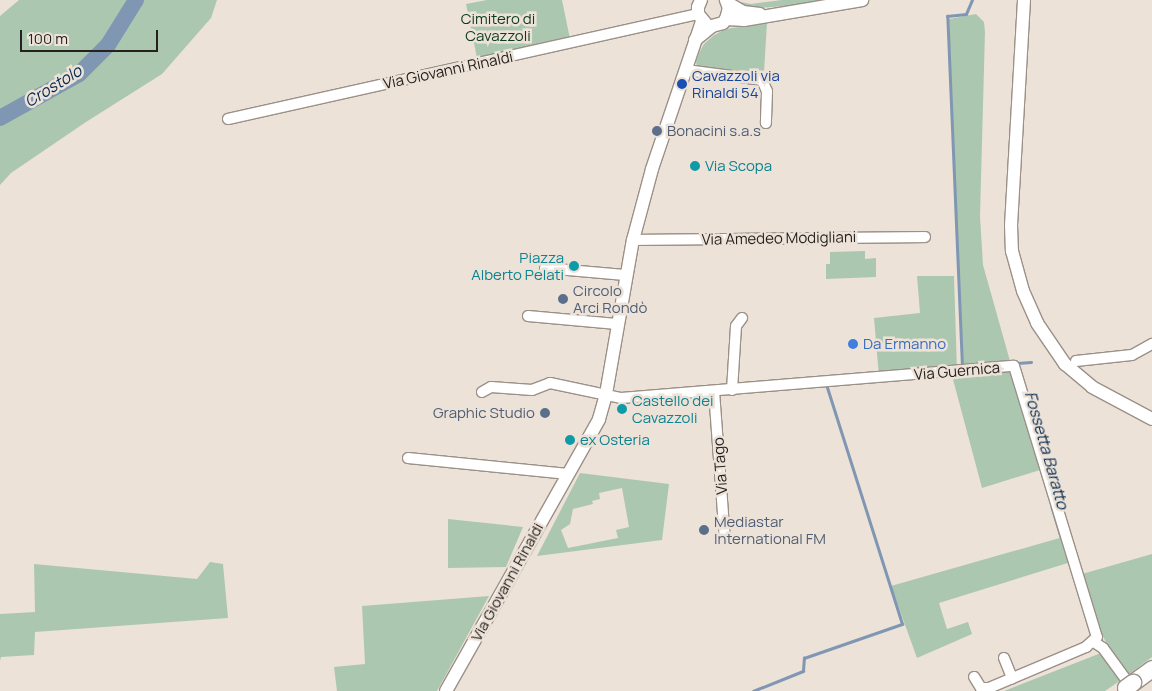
<!DOCTYPE html>
<html>
<head>
<meta charset="utf-8">
<style>
	body { margin:0 }
	#map { position:relative; width:1152px; height:691px; overflow:hidden; background:#ede2d8; font-family:Manrope,sans-serif }
	div>[style] { position:absolute }
	.green>* { inset:0; background:#acc7af }
	.stream>* { height:2.5px; margin:-1.25px; padding:0 1.25px; transform-origin:1.25px; border-radius:1.25px; background:#7f97b2 }
	.river>* { height:16px; margin:-8px; padding:0 8px; transform-origin:8px; border-radius:8px; background:#7f97b2 }
	.roads { filter:drop-shadow(1px 0 #9b9087) drop-shadow(-1px 0 #9b9087) drop-shadow(0 1px #9b9087) drop-shadow(0 -1px #9b9087) }
	.minor>* { height:10px; margin:-5px; padding:0 5px; transform-origin:5px; border-radius:5px; background:#fff }
	.tertiary>* { height:12px; margin:-6px; padding:0 6px; transform-origin:6px; border-radius:6px; background:#fff }
	.trunk>* { height:16px; margin:-8px; padding:0 8px; transform-origin:8px; border-radius:8px; background:#fff }
	.bridges { filter:drop-shadow(1px 0 #9b9087) drop-shadow(-1px 0 #9b9087) drop-shadow(0 1px #9b9087) drop-shadow(0 -1px #9b9087) }
	.trunk-bridge>* { height:16px; margin:-8px; padding:0 8px; transform-origin:8px; border-radius:8px; background:#fff }
	.dots>* { width:14px; height:14px; translate:-50% -50%; box-sizing:border-box; border:2px solid #ede2d8; border-radius:50% }
	span { translate:-50% -50%; white-space:nowrap; text-align:center; line-height:1.15; -webkit-text-stroke:5px #ede2d8; paint-order:stroke }
	.park-label { font-size:15px; color:#0a3b18 }
	.street-label { font-size:15px; color:#25211e }
	.transit-label { font-size:15px; color:#164399 }
	.left { translate:0 -50%; text-align:left }
	.service-label { font-size:15px; color:#4e5e75 }
	.right { translate:-100% -50%; text-align:right }
	.culture-label { font-size:15px; color:#0d838f }
	.shop-label { font-size:15px; color:#366cbe }
	.water-label { font-size:16px; color:#062a4f; font-style:italic }
	.scale { position:absolute; left:20px; top:30px; width:138px; height:22px; box-sizing:border-box; border:2px solid #25211e; border-top:0; padding-left:6px; font-size:15px; line-height:18px; white-space:nowrap; color:#25211e; -webkit-text-stroke:4px #ede2d8; paint-order:stroke }
</style>
</head>
<body>
<div id="map">
	<div class="green">
		<div style="clip-path:polygon(19px 0,217px 0,211px 18px,162px 74px,86px 122px,11px 173px,0 185px,0 16px)"></div>
		<div style="clip-path:polygon(487px 0,562px 0,570px 39px,477px 58px,466px 4px)"></div>
		<div style="clip-path:polygon(730px 0,751px 4px,782px 0,827px 0,799px 5px,747px 9px)"></div>
		<div style="clip-path:polygon(976px 14px,984px 22px,985px 32px,980px 216px,983px 265px,1010px 361px,962px 366px,949px 19px)"></div>
		<div style="clip-path:polygon(767px 23px,764px 72px,700px 68px,697px 66px,696px 62px,699px 53px,704px 44px,713px 36px,725px 29px)"></div>
		<div style="clip-path:polygon(865px 251px,865px 259px,876px 258px,876px 277px,826px 279px,826px 264px,830px 264px,830px 252px)"></div>
		<div style="clip-path:polygon(917px 276px,954px 276px,957px 371px,1011px 372px,1040px 470px,982px 488px,951px 372px,879px 377px,874px 318px,920px 313px)"></div>
		<div style="clip-path:polygon(evenodd,580px 473px,669px 484px,662px 540px,537px 556px,580px 473px,622px 488px,629px 527px,616px 530px,618px 538px,568px 548px,561px 530px,570px 524px,573px 509px,593px 504px,592px 501px,600px 499px,599px 493px,622px 488px)"></div>
		<div style="clip-path:polygon(448px 519px,523px 527px,506px 567px,448px 568px)"></div>
		<div style="clip-path:polygon(1063px 537px,1071px 562px,939px 603px,947px 629px,968px 622px,972px 634px,917px 658px,891px 586px)"></div>
		<div style="clip-path:polygon(1152px 554px,1152px 657px,1128px 675px,1109px 648px,1098px 627px,1082px 574px)"></div>
		<div style="clip-path:polygon(210px 562px,223px 564px,228px 618px,35px 632px,34px 655px,1px 657px,0 661px,0 614px,35px 612px,34px 564px,197px 579px)"></div>
		<div style="clip-path:polygon(489px 596px,437px 691px,337px 691px,334px 667px,365px 664px,362px 606px)"></div>
		<div style="clip-path:polygon(1101px 653px,1121px 680px,1105px 691px,1004px 691px)"></div>
	</div>
	<div class="stream">
		<div style="left:1017px;top:363px;width:14px;rotate:-4deg"></div>
		<div style="left:962px;top:367px;width:351px;rotate:-92.4deg"></div>
		<div style="left:947px;top:16px;width:19px;rotate:-6deg"></div>
		<div style="left:966px;top:14px;width:15px;rotate:-67deg"></div>
		<div style="left:1052px;top:507px;width:31px;rotate:73deg"></div>
		<div style="left:753px;top:691px;width:54px;rotate:-21.8deg"></div>
		<div style="left:803px;top:671px;width:13px;rotate:-86deg"></div>
		<div style="left:804px;top:658px;width:104px;rotate:-19.1deg"></div>
		<div style="left:902px;top:624px;width:252px;rotate:-107.6deg"></div>
	</div>
	<div class="river">
		<div style="left:0;top:118px;width:90px;rotate:-29.1deg"></div>
		<div style="left:79px;top:74px;width:41px;rotate:-45deg"></div>
		<div style="left:108px;top:45px;width:53px;rotate:-58.1deg"></div>
	</div>
	<div class="roads">
		<div class="minor">
			<div style="left:686px;top:70px;width:77px;rotate:7.5deg"></div>
			<div style="left:762px;top:80px;width:12px;rotate:66deg"></div>
			<div style="left:767px;top:91px;width:32px;rotate:92deg"></div>
			<div style="left:228px;top:119px;width:482px;rotate:-12.6deg"></div>
			<div style="left:633px;top:240px;width:292px;rotate:-0.6deg"></div>
			<div style="left:545px;top:268px;width:80px;rotate:5deg"></div>
			<div style="left:528px;top:316px;width:89px;rotate:5.1deg"></div>
			<div style="left:1076px;top:361px;width:56px;rotate:-6.1deg"></div>
			<div style="left:1132px;top:355px;width:23px;rotate:-29deg"></div>
			<div style="left:732px;top:390px;width:64px;rotate:-86.4deg"></div>
			<div style="left:736px;top:326px;width:10px;rotate:-53deg"></div>
			<div style="left:714px;top:391px;width:149px;rotate:85.8deg"></div>
			<div style="left:482px;top:392px;width:10px;rotate:-29deg"></div>
			<div style="left:491px;top:387px;width:41px;rotate:4.2deg"></div>
			<div style="left:532px;top:390px;width:19px;rotate:-21deg"></div>
			<div style="left:550px;top:383px;width:73px;rotate:11.9deg"></div>
			<div style="left:621px;top:398px;width:394px;rotate:-4.7deg"></div>
			<div style="left:1014px;top:366px;width:283px;rotate:73deg"></div>
			<div style="left:1097px;top:637px;width:15px;rotate:138deg"></div>
			<div style="left:1086px;top:647px;width:105px;rotate:157.1deg"></div>
			<div style="left:989px;top:688px;width:8px;rotate:180deg"></div>
			<div style="left:981px;top:688px;width:13px;rotate:-122deg"></div>
			<div style="left:408px;top:458px;width:161px;rotate:5.7deg"></div>
			<div style="left:1094px;top:642px;width:11px;rotate:34deg"></div>
			<div style="left:1103px;top:648px;width:37px;rotate:54deg"></div>
			<div style="left:1004px;top:658px;width:22px;rotate:68deg"></div>
		</div>
		<div class="tertiary">
			<div style="left:701px;top:0;width:8px;rotate:113deg"></div>
			<div style="left:698px;top:7px;width:7px;rotate:90deg"></div>
			<div style="left:698px;top:14px;width:14px;rotate:51deg"></div>
			<div style="left:1024px;top:0;width:225px;rotate:93.3deg"></div>
			<div style="left:1011px;top:225px;width:26px;rotate:88deg"></div>
			<div style="left:1012px;top:251px;width:41px;rotate:74.6deg"></div>
			<div style="left:1023px;top:291px;width:35px;rotate:66deg"></div>
			<div style="left:1037px;top:323px;width:50px;rotate:55.7deg"></div>
			<div style="left:1065px;top:364px;width:35px;rotate:40deg"></div>
			<div style="left:1092px;top:387px;width:68px;rotate:28.1deg"></div>
			<div style="left:728px;top:3px;width:17px;rotate:31deg"></div>
			<div style="left:743px;top:12px;width:17px;rotate:7deg"></div>
			<div style="left:726px;top:19px;width:18px;rotate:3deg"></div>
			<div style="left:744px;top:20px;width:120px;rotate:-9.6deg"></div>
			<div style="left:695px;top:40px;width:22px;rotate:-39deg"></div>
			<div style="left:712px;top:26px;width:11px;rotate:-15deg"></div>
			<div style="left:723px;top:23px;width:5px;rotate:-53deg"></div>
			<div style="left:726px;top:19px;width:11px;rotate:-75deg"></div>
			<div style="left:729px;top:8px;width:9px;rotate:-111deg"></div>
			<div style="left:446px;top:691px;width:312px;rotate:-60.6deg"></div>
			<div style="left:599px;top:419px;width:26px;rotate:-74deg"></div>
			<div style="left:606px;top:394px;width:156px;rotate:-80.1deg"></div>
			<div style="left:633px;top:240px;width:73px;rotate:-75deg"></div>
			<div style="left:652px;top:169px;width:156px;rotate:-71.3deg"></div>
		</div>
		<div class="trunk">
			<div style="left:1133px;top:683px;width:24px;rotate:-36deg"></div>
		</div>
	</div>
	<div class="bridges">
		<div class="trunk-bridge">
			<div style="left:1126px;top:688px;width:9px;rotate:-36deg"></div>
		</div>
	</div>
	<div class="dots">
		<div style="left:682px;top:84px;background:#1a4fb4"></div>
		<div style="left:657px;top:131px;background:#5c6f8a"></div>
		<div style="left:695px;top:166px;background:#0f9aa8"></div>
		<div style="left:574px;top:266px;background:#0f9aa8"></div>
		<div style="left:563px;top:299px;background:#5c6f8a"></div>
		<div style="left:853px;top:344px;background:#3f7fe0"></div>
		<div style="left:622px;top:409px;background:#0f9aa8"></div>
		<div style="left:545px;top:413px;background:#5c6f8a"></div>
		<div style="left:570px;top:440px;background:#0f9aa8"></div>
		<div style="left:704px;top:530px;background:#5c6f8a"></div>
	</div>
	<div class="park-label">
		<span style="left:498px;top:27px">Cimitero di<br>Cavazzoli</span>
	</div>
	<div class="street-label">
		<span style="left:448px;top:70px;rotate:-12deg">Via Giovanni Rinaldi</span>
		<span style="left:779px;top:238px;rotate:-1deg">Via Amedeo Modigliani</span>
		<span style="left:957px;top:371px;rotate:-5deg">Via Guernica</span>
		<span style="left:720px;top:466px;rotate:-94deg">Via Tago</span>
		<span style="left:507px;top:582px;rotate:-61deg">Via Giovanni Rinaldi</span>
	</div>
	<div class="transit-label">
		<span class="left" style="left:692px;top:84px">Cavazzoli via<br>Rinaldi 54</span>
	</div>
	<div class="service-label">
		<span class="left" style="left:667px;top:131px">Bonacini s.a.s</span>
		<span class="left" style="left:573px;top:299px">Circolo<br>Arci Rondò</span>
		<span class="right" style="left:535px;top:413px">Graphic Studio</span>
		<span class="left" style="left:714px;top:530px">Mediastar<br>International FM</span>
	</div>
	<div class="culture-label">
		<span class="left" style="left:705px;top:166px">Via Scopa</span>
		<span class="right" style="left:564px;top:266px">Piazza<br>Alberto Pelati</span>
		<span class="left" style="left:632px;top:409px">Castello dei<br>Cavazzoli</span>
		<span class="left" style="left:580px;top:440px">ex Osteria</span>
	</div>
	<div class="shop-label">
		<span class="left" style="left:863px;top:344px">Da Ermanno</span>
	</div>
	<div class="water-label">
		<span style="left:53px;top:86px;rotate:-32deg">Crostolo</span>
		<span style="left:1047px;top:450px;rotate:74deg">Fossetta Baratto</span>
	</div>
	<div class="scale">100 m</div>
</div>
</body>
</html>
